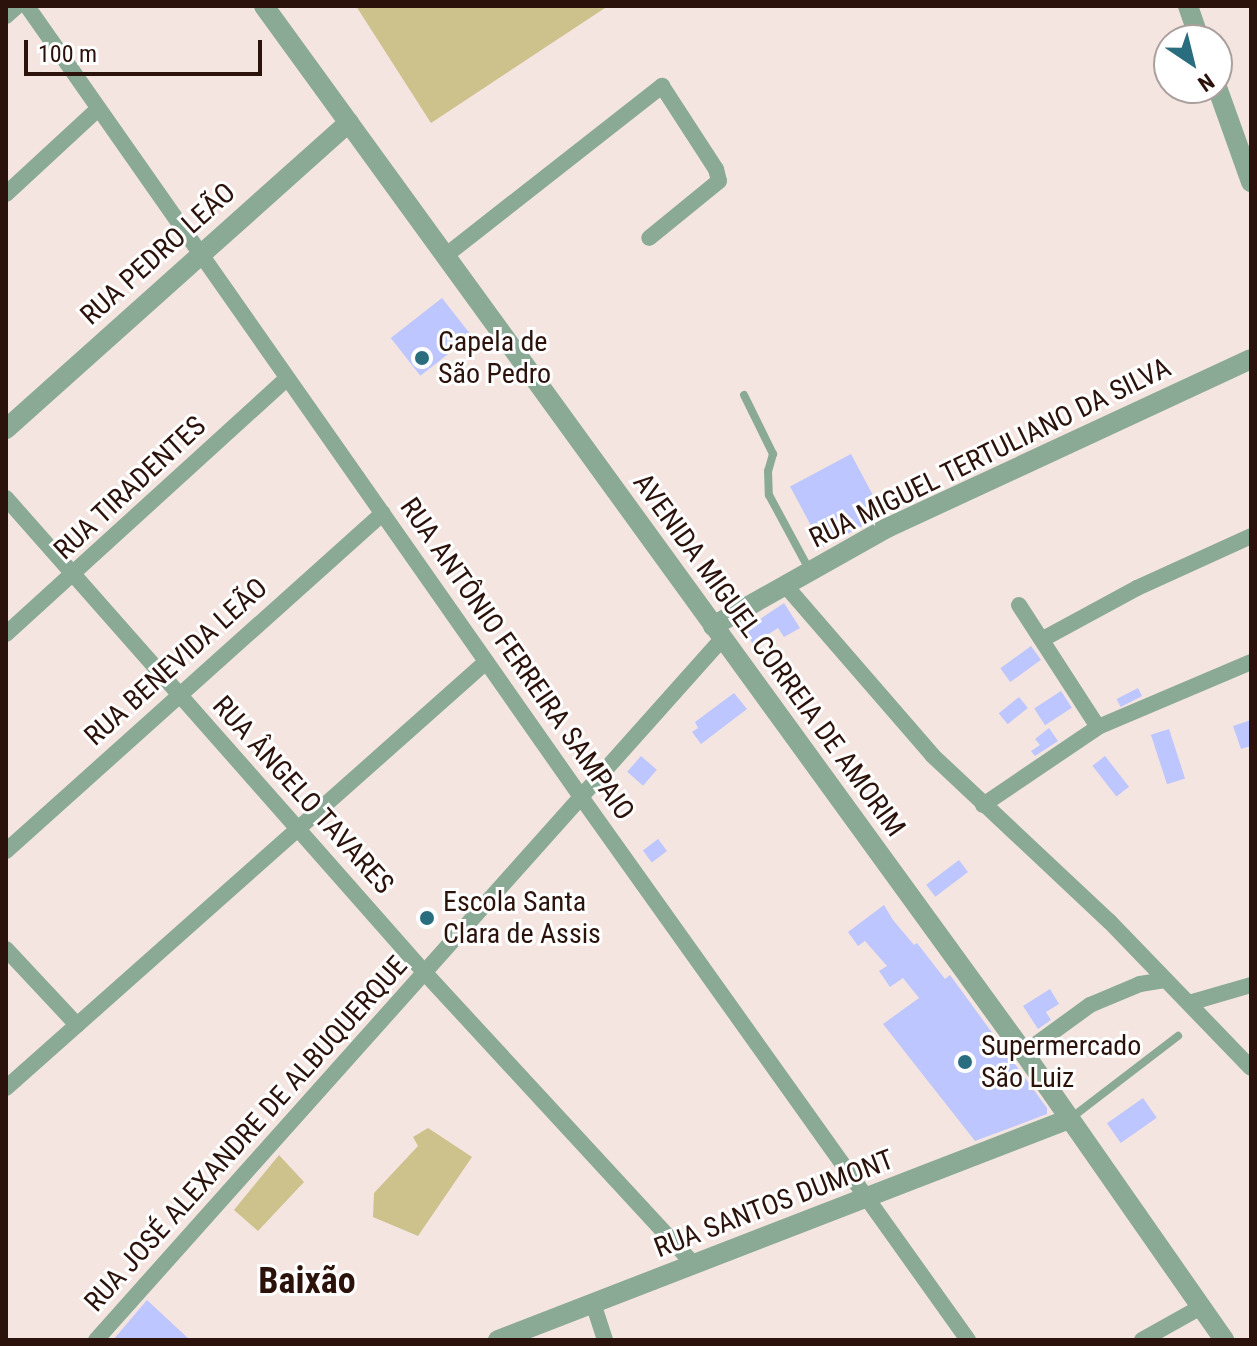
<!DOCTYPE html>
<html>
<head>
<meta charset="utf-8">
<style>
	body { margin:0 }
	#map { position:relative; width:1257px; height:1346px; overflow:hidden; background:#f4e5e1; font-family:"Roboto Condensed",sans-serif }
	div>[style] { position:absolute }
	[style*='--x'] { left:calc(var(--x)*1px); top:calc(var(--y)*1px); width:calc(var(--w)*1px); rotate:calc(var(--a)*1deg) }
	.green>* { inset:0; background:#cdc18c }
	.building>* { inset:0; background:#bdc6fe; transform-origin:0 0 }
	.service>* { height:8px; margin:-4px; padding:0 4px; transform-origin:4px; border-radius:4px; background:#8baa96 }
	.minor>* { height:16px; margin:-8px; padding:0 8px; transform-origin:8px; border-radius:8px; background:#8baa96 }
	.tertiary>* { height:20px; margin:-10px; padding:0 10px; transform-origin:10px; border-radius:10px; background:#8baa96 }
	.dots>* { width:22px; height:22px; translate:-50% -50%; box-sizing:border-box; border:4px solid #fff; border-radius:50% }
	span { translate:-50% -50%; white-space:nowrap; text-align:center; line-height:1.15; -webkit-text-stroke:6px #fff; paint-order:stroke }
	.street-label { font-size:28px; color:#2b120b }
	.poi-label { font-size:28px; color:#2b120b }
	.left { translate:0 -50%; text-align:left }
	.district-label { font-size:36px; color:#2b120b; font-weight:700 }
	.frame { position:absolute; inset:0; border:8px solid #2b120b; pointer-events:none }
	.north { position:absolute; left:1153px; top:24px; width:80px; height:80px; box-sizing:border-box; background:#fff; border:2px solid #aaa09d; border-radius:50%; rotate:145deg; font-size:22px; font-weight:700; line-height:32px; text-align:center; color:#2b120b }
	.north::after { content:''; display:block; margin:auto; width:28px; height:36px; background:#296d7e; clip-path:polygon(50% 0,100% 100%,50% 72%,0 100%) }
	.scale { position:absolute; left:24px; top:40px; width:238px; height:36px; box-sizing:border-box; border:4px solid #2b120b; border-top:0; padding-left:10px; font-size:24px; line-height:28px; white-space:nowrap; color:#2b120b; -webkit-text-stroke:6px #fff; paint-order:stroke }
</style>
</head>
<body>
<div id="map">
	<div class="green">
		<div style="clip-path:polygon(356px 6px,608px 6px,431px 123px)"></div>
		<div style="clip-path:polygon(428px 1128px,472px 1157px,418px 1236px,373px 1217px,374px 1193px,418px 1146px,413px 1137px)"></div>
		<div style="clip-path:polygon(279px 1155px,304px 1182px,258px 1231px,234px 1210px)"></div>
	</div>
	<div class="building">
		<div style="left:442px;top:298px;width:48px;height:65px;rotate:52deg"></div>
		<div style="left:851px;top:454px;width:69px;height:69px;rotate:62deg"></div>
		<div style="clip-path:polygon(784px 603px,800px 628px,784px 637px,778px 628px,753px 644px,744px 630px)"></div>
		<div style="left:1031px;top:646px;width:17px;height:38px;rotate:54deg"></div>
		<div style="left:1138px;top:688px;width:9px;height:24px;rotate:63deg"></div>
		<div style="left:1061px;top:691px;width:20px;height:32px;rotate:57deg"></div>
		<div style="clip-path:polygon(734px 693px,747px 709px,701px 744px,692px 732px,698px 728px,695px 722px)"></div>
		<div style="left:1019px;top:697px;width:14px;height:26px;rotate:51deg"></div>
		<div style="clip-path:polygon(1251px 720px,1251px 746px,1241px 749px,1233px 726px)"></div>
		<div style="clip-path:polygon(1049px 728px,1058px 741px,1035px 756px,1031px 751px,1040px 745px,1035px 739px)"></div>
		<div style="left:1169px;top:729px;width:52px;height:19px;rotate:72deg"></div>
		<div style="left:641px;top:756px;width:21px;height:21px;rotate:41deg"></div>
		<div style="left:1105px;top:756px;width:39px;height:16px;rotate:52deg"></div>
		<div style="left:658px;top:839px;width:15px;height:19px;rotate:53deg"></div>
		<div style="left:959px;top:860px;width:15px;height:41px;rotate:53deg"></div>
		<div style="clip-path:polygon(884px 905px,893px 920px,914px 945px,917px 943px,945px 979px,950px 975px,1047px 1108px,1047px 1114px,975px 1141px,883px 1024px,919px 998px,903px 978px,890px 987px,879px 971px,887px 966px,865px 941px,858px 946px,848px 932px)"></div>
		<div style="clip-path:polygon(1050px 989px,1059px 1004px,1046px 1012px,1051px 1020px,1038px 1029px,1023px 1006px)"></div>
		<div style="left:1143px;top:1098px;width:24px;height:44px;rotate:55deg"></div>
		<div style="clip-path:polygon(147px 1300px,190px 1340px,113px 1340px)"></div>
	</div>
	<div class="service">
		<div style="--x:744;--y:395;--w:66;--a:63.8"></div>
		<div style="--x:773;--y:454;--w:18;--a:106"></div>
		<div style="--x:768;--y:471;--w:24;--a:88"></div>
		<div style="--x:769;--y:495;--w:86;--a:61.7"></div>
		<div style="--x:1071;--y:1118;--w:135;--a:-37.5"></div>
	</div>
	<div class="minor">
		<div style="--x:27;--y:6;--w:966;--a:54.99"></div>
		<div style="--x:581;--y:797;--w:667;--a:54.52"></div>
		<div style="--x:6;--y:16;--w:15;--a:-42"></div>
		<div style="--x:6;--y:194;--w:125;--a:-42.7"></div>
		<div style="--x:445;--y:256;--w:276;--a:-38.1"></div>
		<div style="--x:662;--y:86;--w:99;--a:57"></div>
		<div style="--x:716;--y:169;--w:12;--a:76"></div>
		<div style="--x:719;--y:181;--w:90;--a:140.8"></div>
		<div style="--x:6;--y:498;--w:633;--a:48.58"></div>
		<div style="--x:425;--y:973;--w:397;--a:47.3"></div>
		<div style="--x:785;--y:585;--w:225;--a:49.1"></div>
		<div style="--x:932;--y:755;--w:243;--a:43.2"></div>
		<div style="--x:1109;--y:921;--w:204;--a:46"></div>
		<div style="--x:1019;--y:605;--w:145;--a:57.1"></div>
		<div style="--x:6;--y:634;--w:380;--a:-42.3"></div>
		<div style="--x:1043;--y:639;--w:107;--a:-28.5"></div>
		<div style="--x:1137;--y:588;--w:125;--a:-24.5"></div>
		<div style="--x:983;--y:805;--w:139;--a:-34.1"></div>
		<div style="--x:1098;--y:727;--w:166;--a:-23"></div>
		<div style="--x:6;--y:851;--w:506;--a:-41.88"></div>
		<div style="--x:6;--y:949;--w:104;--a:46.9"></div>
		<div style="--x:1189;--y:1003;--w:65;--a:-16.2"></div>
		<div style="--x:1024;--y:1053;--w:82;--a:-36"></div>
		<div style="--x:1090;--y:1005;--w:54;--a:-22.8"></div>
		<div style="--x:1140;--y:984;--w:25;--a:-9"></div>
		<div style="--x:6;--y:1088;--w:642;--a:-41.59"></div>
		<div style="--x:593;--y:1303;--w:39;--a:72"></div>
		<div style="--x:96;--y:1340;--w:940;--a:-48.23"></div>
		<div style="--x:1142;--y:1340;--w:68;--a:-29.2"></div>
	</div>
	<div class="tertiary">
		<div style="--x:264;--y:6;--w:1294;--a:54.02"></div>
		<div style="--x:1024;--y:1053;--w:350;--a:55.1"></div>
		<div style="--x:1188;--y:6;--w:36;--a:71"></div>
		<div style="--x:1217;--y:87;--w:101;--a:70.3"></div>
		<div style="--x:6;--y:429;--w:460;--a:-41.8"></div>
		<div style="--x:713;--y:626;--w:200;--a:-29.4"></div>
		<div style="--x:887;--y:528;--w:401;--a:-24.9"></div>
		<div style="--x:498;--y:1340;--w:612;--a:-21.16"></div>
	</div>
	<div class="dots">
		<div style="left:422px;top:358px;background:#296d7e"></div>
		<div style="left:427px;top:918px;background:#296d7e"></div>
		<div style="left:965px;top:1062px;background:#296d7e"></div>
	</div>
	<div class="street-label">
		<span style="left:158px;top:254px;rotate:-42deg">RUA PEDRO LEÃO</span>
		<span style="left:990px;top:453px;rotate:-26deg">RUA MIGUEL TERTULIANO DA SILVA</span>
		<span style="left:130px;top:488px;rotate:-43deg">RUA TIRADENTES</span>
		<span style="left:769px;top:655px;rotate:54deg">AVENIDA MIGUEL CORREIA DE AMORIM</span>
		<span style="left:517px;top:659px;rotate:55deg">RUA ANTÔNIO FERREIRA SAMPAIO</span>
		<span style="left:176px;top:662px;rotate:-42deg">RUA BENEVIDA LEÃO</span>
		<span style="left:303px;top:795px;rotate:48deg">RUA ÂNGELO TAVARES</span>
		<span style="left:246px;top:1134px;rotate:-48deg">RUA JOSÉ ALEXANDRE DE ALBUQUERQUE</span>
		<span style="left:774px;top:1204px;rotate:-21deg">RUA SANTOS DUMONT</span>
	</div>
	<div class="poi-label">
		<span class="left" style="left:438px;top:358px">Capela de<br>São Pedro</span>
		<span class="left" style="left:443px;top:918px">Escola Santa<br>Clara de Assis</span>
		<span class="left" style="left:981px;top:1062px">Supermercado<br>São Luiz</span>
	</div>
	<div class="district-label">
		<span style="left:307px;top:1282px">Baixão</span>
	</div>
	<div class="frame"></div>
	<div class="north">N</div>
	<div class="scale">100 m</div>
</div>
</body>
</html>
